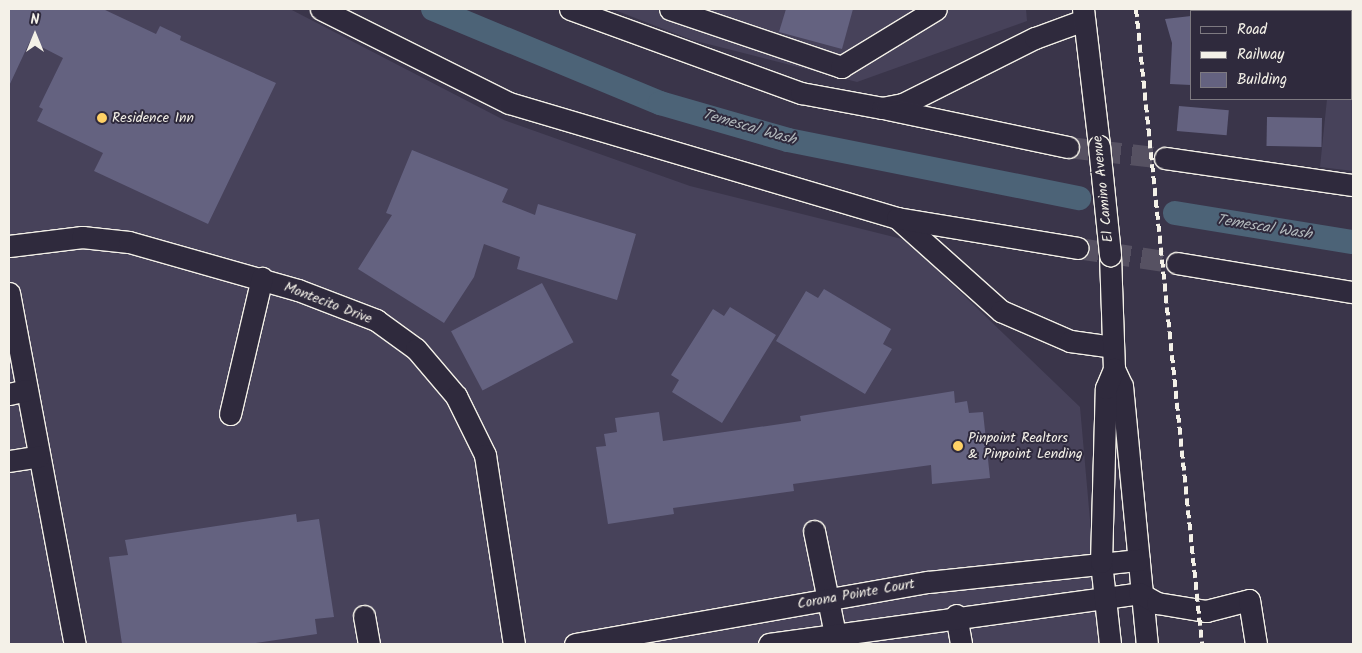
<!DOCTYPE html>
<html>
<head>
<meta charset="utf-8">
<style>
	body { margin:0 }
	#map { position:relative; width:1362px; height:653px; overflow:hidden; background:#3a354a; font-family:Kalam,sans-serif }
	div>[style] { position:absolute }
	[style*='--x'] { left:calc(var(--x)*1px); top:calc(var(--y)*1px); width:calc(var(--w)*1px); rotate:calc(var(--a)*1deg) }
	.built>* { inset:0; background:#47425a }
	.canal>* { height:24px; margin:-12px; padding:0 12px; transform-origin:12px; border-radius:12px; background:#4c6377 }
	.building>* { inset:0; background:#646280; transform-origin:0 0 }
	.minor-tunnel>* { height:21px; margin-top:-10.5px; transform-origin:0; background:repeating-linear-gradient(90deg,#565162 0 21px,transparent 0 32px) }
	.roads { filter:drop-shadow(1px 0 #f4f1e8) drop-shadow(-1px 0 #f4f1e8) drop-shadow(0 1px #f4f1e8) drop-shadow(0 -1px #f4f1e8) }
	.minor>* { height:21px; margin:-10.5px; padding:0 10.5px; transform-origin:10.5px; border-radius:10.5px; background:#2f2a3d }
	.rail>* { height:4px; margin-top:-2px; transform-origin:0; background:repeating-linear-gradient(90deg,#f4f1e8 0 8px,transparent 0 12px) }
	.bridges { filter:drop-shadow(1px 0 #f4f1e8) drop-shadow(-1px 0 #f4f1e8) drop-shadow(0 1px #f4f1e8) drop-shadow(0 -1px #f4f1e8) }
	.minor-bridge>* { height:21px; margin:-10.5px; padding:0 10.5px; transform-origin:10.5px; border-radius:10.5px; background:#2f2a3d }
	.dots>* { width:14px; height:14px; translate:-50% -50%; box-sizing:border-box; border:2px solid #2f2a3d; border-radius:50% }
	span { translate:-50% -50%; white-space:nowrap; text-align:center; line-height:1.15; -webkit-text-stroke:4px #2f2a3d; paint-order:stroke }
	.poi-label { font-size:14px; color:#f4f1e8 }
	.left { translate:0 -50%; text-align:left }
	.street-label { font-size:14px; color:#f4f1e8 }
	.water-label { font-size:15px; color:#b1b8bb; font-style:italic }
	.frame { position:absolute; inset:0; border:10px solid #f4f1e8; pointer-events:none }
	.legend { position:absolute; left:1190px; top:10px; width:162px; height:90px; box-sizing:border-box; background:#2f2a3d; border:1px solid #7e7a81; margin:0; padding:6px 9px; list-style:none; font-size:15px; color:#f4f1e8 }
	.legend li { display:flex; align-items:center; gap:10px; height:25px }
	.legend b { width:25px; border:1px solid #7e7a81 }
	.north { position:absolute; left:10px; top:10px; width:50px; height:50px; -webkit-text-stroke:4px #2f2a3d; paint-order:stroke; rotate:0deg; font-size:14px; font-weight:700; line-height:20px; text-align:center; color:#f4f1e8 }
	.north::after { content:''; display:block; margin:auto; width:18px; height:22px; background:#f4f1e8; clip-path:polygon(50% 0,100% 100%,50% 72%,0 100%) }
</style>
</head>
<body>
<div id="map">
	<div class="built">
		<div style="clip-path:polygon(9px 9px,290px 9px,504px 120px,690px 186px,906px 240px,1080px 407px,1101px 644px,9px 644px)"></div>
		<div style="clip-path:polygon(612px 9px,1026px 9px,1027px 21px,857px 82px,692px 40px)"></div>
		<div style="clip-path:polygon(1335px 9px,1353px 9px,1353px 171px,1320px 167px,1327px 99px,1351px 99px,1351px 11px)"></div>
	</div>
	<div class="canal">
		<div style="--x:433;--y:9;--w:246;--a:22.5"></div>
		<div style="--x:660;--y:103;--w:133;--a:16.1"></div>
		<div style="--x:788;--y:140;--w:297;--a:11.3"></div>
		<div style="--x:1175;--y:213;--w:180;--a:9.3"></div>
	</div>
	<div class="building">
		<div style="clip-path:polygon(9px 9px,103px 9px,156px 34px,160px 26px,181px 36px,180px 40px,276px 83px,208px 224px,94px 171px,103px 153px,37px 121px,43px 109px,39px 107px,63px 58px,30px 41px,9px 86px)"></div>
		<div style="clip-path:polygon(786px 9px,853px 9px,842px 49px,779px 32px)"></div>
		<div style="clip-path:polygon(1191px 16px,1191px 85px,1170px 84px,1172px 43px,1165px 19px)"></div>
		<div style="left:1179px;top:106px;width:50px;height:25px;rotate:5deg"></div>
		<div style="left:1267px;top:117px;width:55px;height:29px;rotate:1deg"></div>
		<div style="clip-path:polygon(412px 150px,508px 189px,502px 202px,535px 215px,538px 204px,636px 234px,617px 300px,517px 269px,520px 257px,484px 244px,474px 277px,444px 323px,358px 269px,392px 215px,386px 213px)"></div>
		<div style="left:542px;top:283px;width:67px;height:103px;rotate:62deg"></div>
		<div style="clip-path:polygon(824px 289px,891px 329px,883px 344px,892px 349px,865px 394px,776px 341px,806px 291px,818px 298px)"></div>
		<div style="clip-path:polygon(730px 307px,776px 335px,722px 423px,672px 392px,679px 380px,671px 375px,713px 309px,724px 316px)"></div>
		<div style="clip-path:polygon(954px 391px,955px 403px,967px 401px,969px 413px,983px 412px,990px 478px,932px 484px,931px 465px,793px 484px,794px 491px,673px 508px,674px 514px,608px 524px,596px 447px,606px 446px,604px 434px,617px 432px,615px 418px,659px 412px,663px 441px,801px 421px,800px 416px)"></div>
		<div style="clip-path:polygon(296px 514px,297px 522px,319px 519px,334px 617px,315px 619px,317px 634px,248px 644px,122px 644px,109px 557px,128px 555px,125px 540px)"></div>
	</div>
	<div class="minor-tunnel">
		<div style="--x:1068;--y:147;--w:98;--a:6.5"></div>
		<div style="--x:1078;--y:248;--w:100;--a:8.6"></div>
	</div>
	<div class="roads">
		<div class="minor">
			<div style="--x:321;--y:9;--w:210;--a:26.6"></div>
			<div style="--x:509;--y:103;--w:405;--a:16.5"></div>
			<div style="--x:897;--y:218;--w:140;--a:41.8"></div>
			<div style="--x:1001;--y:311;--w:75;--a:23.5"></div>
			<div style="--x:1070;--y:341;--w:43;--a:7.9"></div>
			<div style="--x:570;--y:9;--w:246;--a:20"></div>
			<div style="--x:801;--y:93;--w:82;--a:10.5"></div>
			<div style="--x:882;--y:108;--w:21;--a:-11"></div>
			<div style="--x:903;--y:104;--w:148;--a:-26.6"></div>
			<div style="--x:1035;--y:38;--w:52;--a:-20.2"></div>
			<div style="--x:670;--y:9;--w:181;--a:18.7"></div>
			<div style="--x:841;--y:67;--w:111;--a:-31.4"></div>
			<div style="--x:1083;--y:9;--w:138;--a:83.3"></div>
			<div style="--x:887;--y:109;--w:185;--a:11.9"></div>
			<div style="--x:1165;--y:158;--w:190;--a:8.2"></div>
			<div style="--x:897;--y:218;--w:183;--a:9.4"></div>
			<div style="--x:9;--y:246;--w:74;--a:-7"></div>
			<div style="--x:82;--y:237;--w:47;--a:6.1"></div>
			<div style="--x:129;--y:242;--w:176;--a:15.9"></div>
			<div style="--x:298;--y:290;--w:84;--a:21"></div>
			<div style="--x:376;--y:320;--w:49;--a:35.9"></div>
			<div style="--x:416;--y:349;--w:62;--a:49.6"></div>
			<div style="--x:456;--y:396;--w:66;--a:63.8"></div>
			<div style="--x:485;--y:455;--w:191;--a:81.3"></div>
			<div style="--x:1110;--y:255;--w:114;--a:88"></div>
			<div style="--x:1114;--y:369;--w:19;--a:65"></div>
			<div style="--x:1122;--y:386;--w:259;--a:84.5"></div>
			<div style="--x:1177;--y:263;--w:178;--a:9.4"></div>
			<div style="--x:9;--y:293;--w:357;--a:79.4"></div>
			<div style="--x:9;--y:394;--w:18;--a:-13"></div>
			<div style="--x:230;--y:414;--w:140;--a:-76.8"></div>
			<div style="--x:9;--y:461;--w:30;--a:-9"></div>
			<div style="--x:814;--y:531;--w:115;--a:78.5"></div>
			<div style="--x:956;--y:615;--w:29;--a:80"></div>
			<div style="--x:364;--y:616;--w:28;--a:80"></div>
			<div style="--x:575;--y:644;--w:358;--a:-10"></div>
			<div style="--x:928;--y:582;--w:212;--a:-6"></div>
			<div style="--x:769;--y:644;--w:373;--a:-7.8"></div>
			<div style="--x:1139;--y:593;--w:21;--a:29"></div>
			<div style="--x:1157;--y:603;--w:50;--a:9.3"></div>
			<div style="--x:1206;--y:611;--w:44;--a:-14.3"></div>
			<div style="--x:1249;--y:600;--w:45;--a:81"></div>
			<div style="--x:1110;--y:644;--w:82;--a:-96.3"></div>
			<div style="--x:1101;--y:562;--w:174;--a:-88.4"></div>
			<div style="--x:1106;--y:388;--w:21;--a:-67"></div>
		</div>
	</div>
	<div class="rail">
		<div style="--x:1136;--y:9;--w:638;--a:84.07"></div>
	</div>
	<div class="bridges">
		<div class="minor-bridge">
			<div style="--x:1099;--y:146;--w:110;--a:84.2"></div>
		</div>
	</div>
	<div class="dots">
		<div style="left:102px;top:118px;background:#ffd166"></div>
		<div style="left:958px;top:446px;background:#ffd166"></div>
	</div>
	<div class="poi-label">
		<span class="left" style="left:112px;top:118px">Residence Inn</span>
		<span class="left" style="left:968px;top:446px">Pinpoint Realtors<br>&amp; Pinpoint Lending</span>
	</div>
	<div class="street-label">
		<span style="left:1103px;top:189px;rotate:-96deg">El Camino Avenue</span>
		<span style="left:328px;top:303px;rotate:21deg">Montecito Drive</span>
		<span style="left:856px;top:594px;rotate:-10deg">Corona Pointe Court</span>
	</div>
	<div class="water-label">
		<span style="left:749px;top:128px;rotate:16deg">Temescal Wash</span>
		<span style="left:1264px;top:228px;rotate:9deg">Temescal Wash</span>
	</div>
	<div class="frame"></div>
	<ul class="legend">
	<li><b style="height:6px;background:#2f2a3d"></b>Road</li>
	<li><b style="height:6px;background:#f4f1e8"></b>Railway</li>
	<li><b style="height:14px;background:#646280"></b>Building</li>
	</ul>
	<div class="north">N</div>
</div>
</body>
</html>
